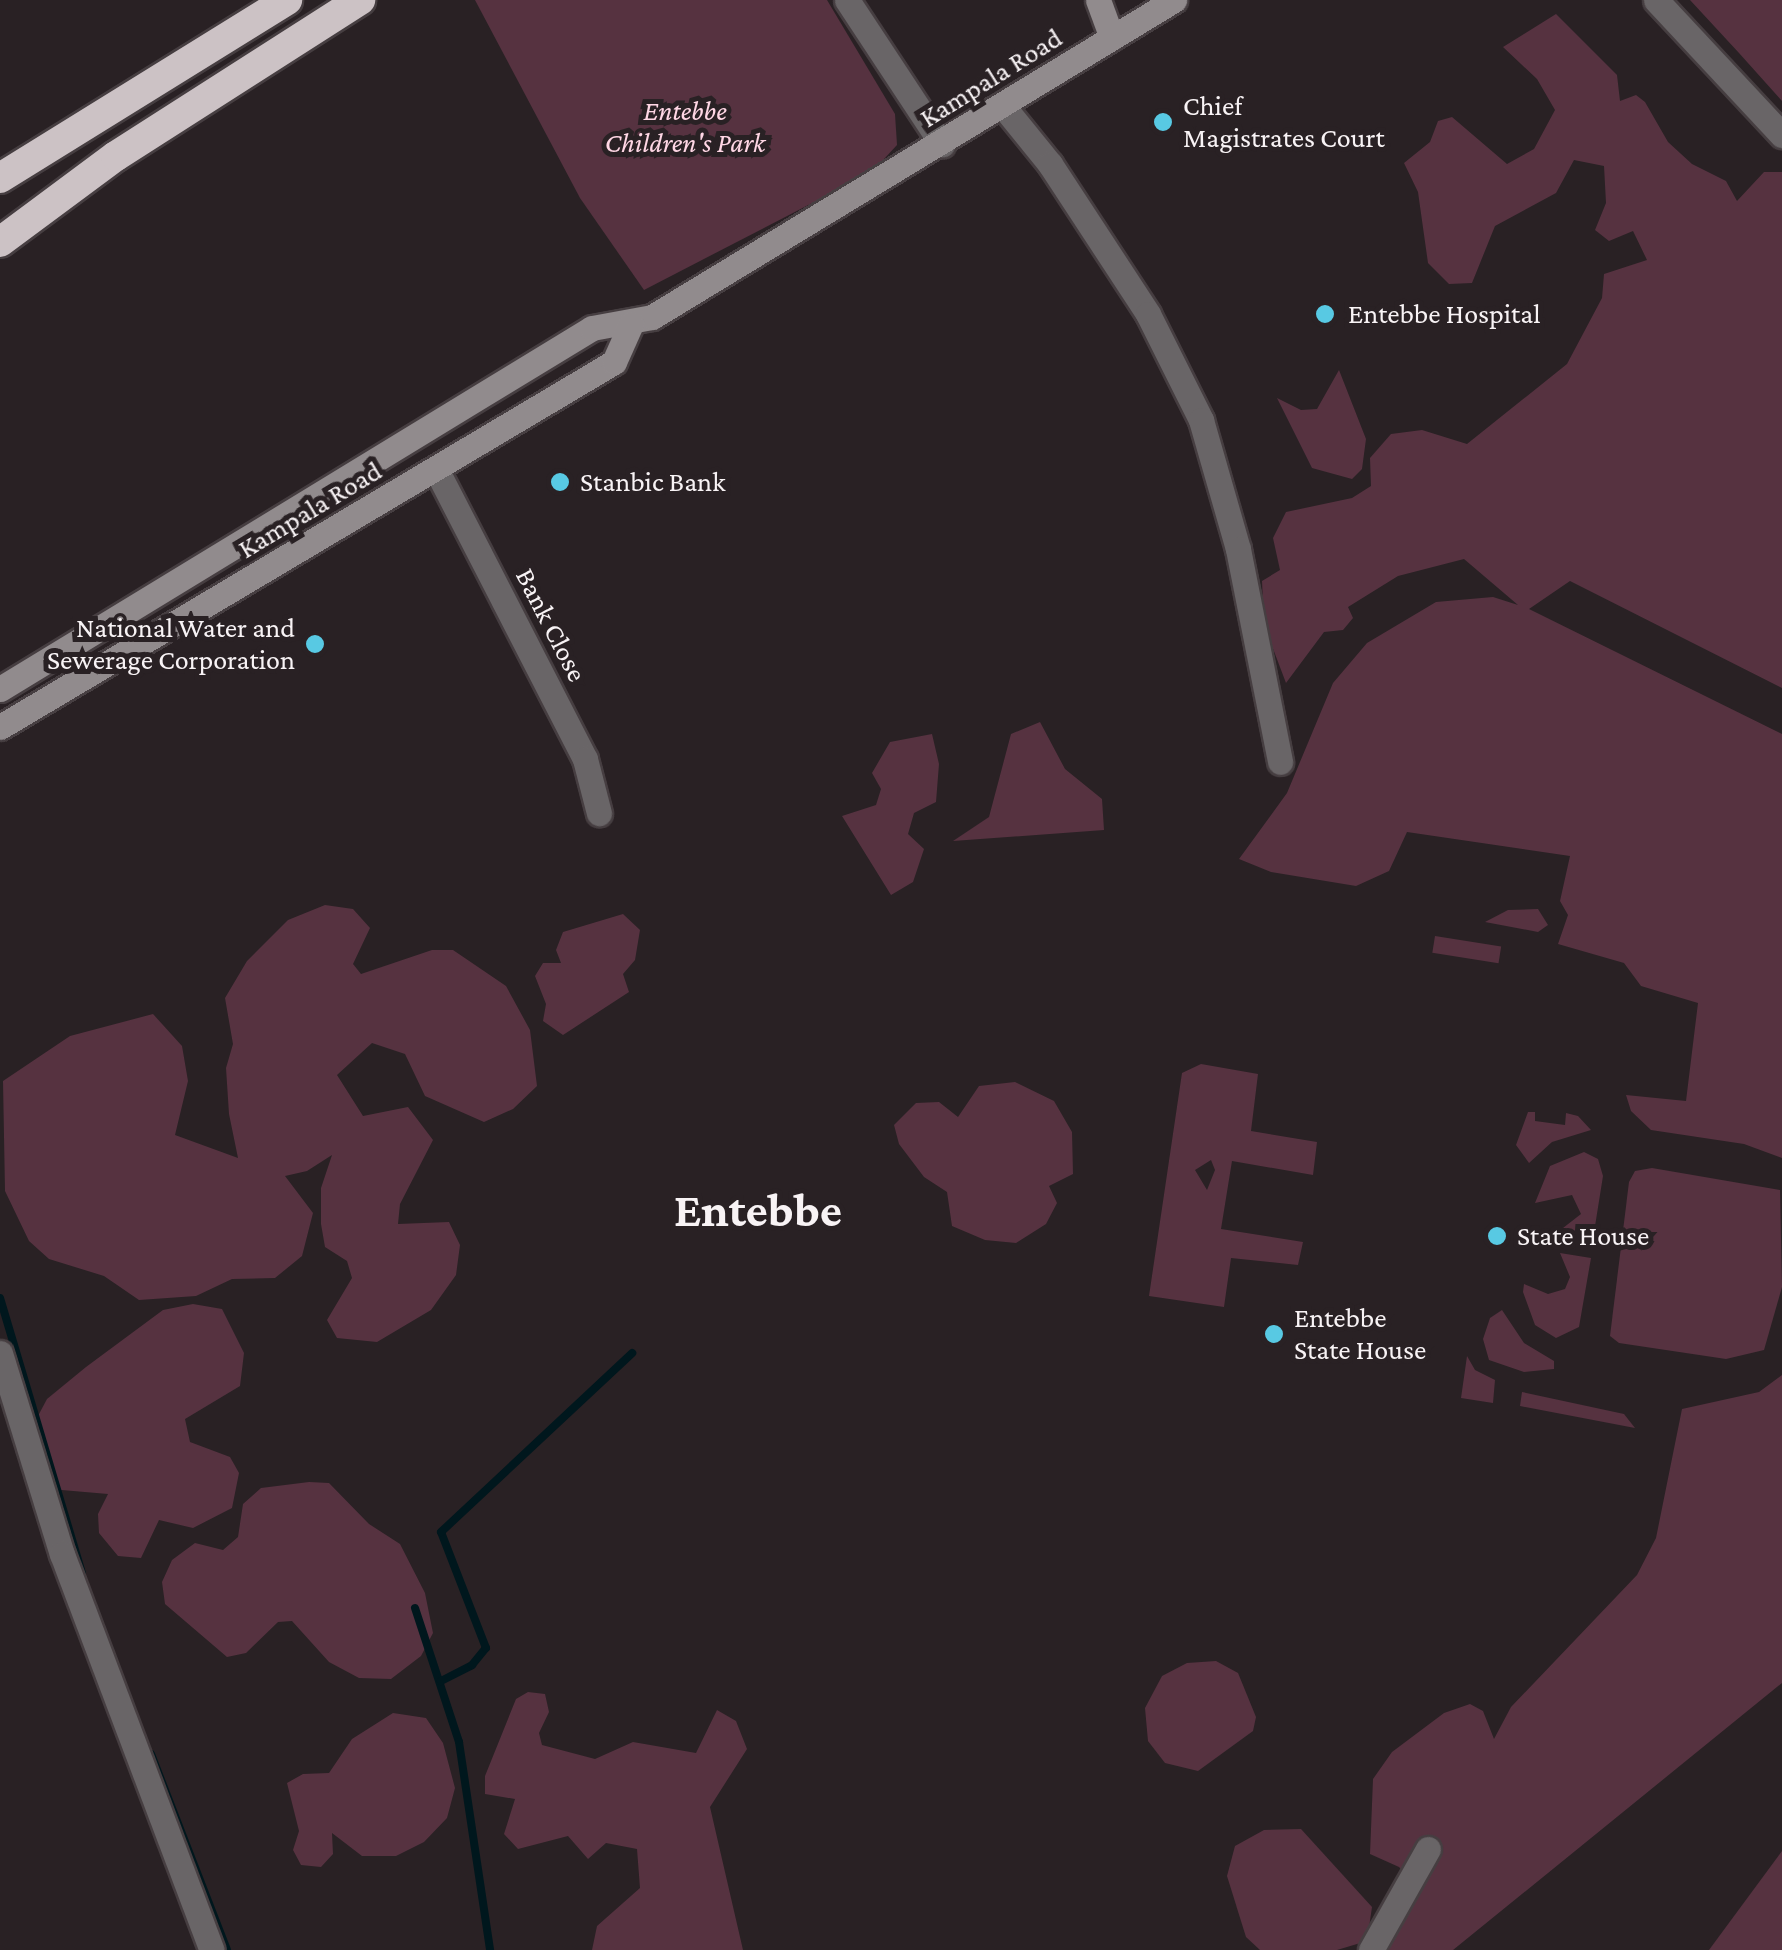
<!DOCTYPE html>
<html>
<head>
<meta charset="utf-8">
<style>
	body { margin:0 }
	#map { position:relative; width:1782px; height:1950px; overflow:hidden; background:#292124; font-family:"Crimson Pro",serif }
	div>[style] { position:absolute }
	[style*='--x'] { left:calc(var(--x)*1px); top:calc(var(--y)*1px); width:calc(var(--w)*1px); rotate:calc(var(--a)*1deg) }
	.green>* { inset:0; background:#563240; transform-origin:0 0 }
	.stream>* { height:8px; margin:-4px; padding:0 4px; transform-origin:4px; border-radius:4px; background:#00171d }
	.roads { filter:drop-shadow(2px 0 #463e41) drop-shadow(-2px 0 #463e41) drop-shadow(0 2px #463e41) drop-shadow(0 -2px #463e41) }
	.street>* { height:25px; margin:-12.5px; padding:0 12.5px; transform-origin:12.5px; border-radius:12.5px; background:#696567 }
	.secondary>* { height:25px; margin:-12.5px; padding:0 12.5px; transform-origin:12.5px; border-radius:12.5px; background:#918b8d }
	.highway>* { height:30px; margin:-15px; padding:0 15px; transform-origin:15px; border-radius:15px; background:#ccc2c5 }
	.dots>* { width:28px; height:28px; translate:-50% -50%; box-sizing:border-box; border:5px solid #292124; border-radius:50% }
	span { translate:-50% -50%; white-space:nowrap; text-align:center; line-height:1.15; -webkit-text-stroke:10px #292124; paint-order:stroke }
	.street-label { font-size:28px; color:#f8f3f5 }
	.poi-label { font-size:28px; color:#f8f3f5 }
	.left { translate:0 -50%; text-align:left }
	.right { translate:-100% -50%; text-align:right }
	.park-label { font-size:28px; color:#ffd7e5; font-style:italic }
	.town-label { font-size:48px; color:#f8f3f5; font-weight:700 }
</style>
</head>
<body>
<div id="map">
	<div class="green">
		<div style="clip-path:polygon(475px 0,827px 0,895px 114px,897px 145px,872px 172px,644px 290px,580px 198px)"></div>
		<div style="clip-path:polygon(1690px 0,1782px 0,1782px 101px,1739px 53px)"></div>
		<div style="clip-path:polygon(1556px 14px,1617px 75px,1620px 101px,1636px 95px,1645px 102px,1668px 142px,1692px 164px,1726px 181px,1737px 201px,1764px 172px,1782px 172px,1782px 688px,1570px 581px,1529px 609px,1782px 734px,1782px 1158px,1744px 1144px,1651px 1130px,1631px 1111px,1626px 1095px,1686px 1101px,1698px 1003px,1641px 986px,1624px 963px,1558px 944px,1568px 915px,1560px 901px,1570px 856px,1407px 832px,1389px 871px,1356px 886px,1271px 872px,1239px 859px,1287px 793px,1333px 683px,1367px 643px,1436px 602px,1493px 597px,1518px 605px,1464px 559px,1398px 576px,1348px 607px,1353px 618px,1343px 630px,1324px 632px,1286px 683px,1264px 625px,1262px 581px,1280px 570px,1273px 538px,1286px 512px,1352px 498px,1371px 486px,1370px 458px,1391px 434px,1422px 430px,1467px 444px,1567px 364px,1602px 298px,1604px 274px,1647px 260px,1633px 231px,1609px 241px,1595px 230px,1606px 203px,1604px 166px,1574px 160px,1556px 193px,1495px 226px,1472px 283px,1449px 284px,1428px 263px,1418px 192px,1404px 163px,1430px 142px,1438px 121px,1452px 117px,1507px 164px,1534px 149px,1555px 110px,1537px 79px,1503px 47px)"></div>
		<div style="clip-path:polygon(1339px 370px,1366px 439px,1362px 469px,1352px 479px,1312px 468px,1277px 398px,1301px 410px,1317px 409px)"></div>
		<div style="clip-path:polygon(1040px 722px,1065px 769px,1102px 799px,1104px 830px,953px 841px,989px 817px,1011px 734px)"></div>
		<div style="clip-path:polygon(932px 734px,939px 764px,936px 802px,914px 813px,908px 834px,924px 849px,913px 882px,891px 895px,842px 816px,876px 805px,881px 789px,872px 773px,890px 742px)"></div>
		<div style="clip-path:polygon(325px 905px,353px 909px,370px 928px,353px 964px,361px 974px,432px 950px,453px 950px,506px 986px,530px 1030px,537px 1086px,513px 1109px,484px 1122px,425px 1096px,405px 1054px,372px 1043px,337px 1075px,363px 1116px,408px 1107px,433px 1140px,400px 1204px,398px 1224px,449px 1222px,460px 1245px,456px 1275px,431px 1310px,377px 1342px,337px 1338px,327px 1320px,352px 1278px,347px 1261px,325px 1247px,321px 1224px,321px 1188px,332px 1155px,307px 1171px,285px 1176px,313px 1213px,302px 1256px,275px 1278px,232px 1279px,196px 1296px,139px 1300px,104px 1276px,49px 1259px,29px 1241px,5px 1191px,3px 1081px,70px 1036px,153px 1014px,182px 1046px,188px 1081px,175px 1135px,238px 1158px,229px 1114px,226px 1068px,233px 1044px,225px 998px,247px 961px,288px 920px)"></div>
		<div style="clip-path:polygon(1538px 909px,1548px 925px,1538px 932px,1485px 922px,1508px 910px)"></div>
		<div style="clip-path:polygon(623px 914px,640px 930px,635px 960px,623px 974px,629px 992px,563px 1035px,543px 1021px,546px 1004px,535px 976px,543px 963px,561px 963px,556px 950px,563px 932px)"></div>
		<div style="left:1435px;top:936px;width:67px;height:17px;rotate:9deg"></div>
		<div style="clip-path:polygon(evenodd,1201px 1064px,1258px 1074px,1251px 1131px,1317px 1142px,1313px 1175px,1232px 1161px,1221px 1229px,1303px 1242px,1298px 1265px,1231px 1258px,1224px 1307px,1149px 1296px,1182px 1073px,1201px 1064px,1211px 1160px,1215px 1170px,1207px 1190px,1195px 1170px,1211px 1160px)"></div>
		<div style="clip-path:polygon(1015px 1082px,1054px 1101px,1072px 1132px,1073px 1174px,1049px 1186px,1057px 1203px,1046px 1224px,1016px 1243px,985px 1240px,952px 1226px,947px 1192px,924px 1177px,899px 1144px,894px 1125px,916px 1103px,939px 1102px,958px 1117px,979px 1086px)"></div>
		<div style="clip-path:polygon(1528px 1112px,1535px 1112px,1535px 1121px,1565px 1125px,1566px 1113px,1578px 1116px,1591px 1130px,1552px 1142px,1529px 1163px,1516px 1145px)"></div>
		<div style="clip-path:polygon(1584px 1152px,1598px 1159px,1603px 1176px,1592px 1245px,1562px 1240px,1563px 1228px,1581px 1214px,1572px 1195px,1535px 1203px,1550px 1166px)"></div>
		<div style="clip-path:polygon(1652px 1168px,1780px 1190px,1782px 1287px,1764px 1350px,1726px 1359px,1619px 1343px,1610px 1336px,1629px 1182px,1635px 1171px)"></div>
		<div style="clip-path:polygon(1560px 1253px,1591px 1258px,1579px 1327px,1556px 1338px,1535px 1325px,1523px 1292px,1524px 1284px,1548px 1294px,1565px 1289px,1570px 1277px)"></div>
		<div style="clip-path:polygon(193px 1304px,222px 1309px,244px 1353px,240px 1386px,185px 1419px,190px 1442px,230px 1457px,239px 1473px,232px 1508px,193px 1528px,159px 1520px,141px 1558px,118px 1556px,99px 1533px,98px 1514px,108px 1494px,50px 1489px,30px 1431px,47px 1399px,86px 1367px,163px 1310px)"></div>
		<div style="clip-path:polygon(1502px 1310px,1524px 1343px,1554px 1361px,1554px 1369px,1524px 1372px,1489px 1360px,1483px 1339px,1490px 1318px)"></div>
		<div style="clip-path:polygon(1467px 1356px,1475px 1370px,1495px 1380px,1493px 1403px,1461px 1398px)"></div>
		<div style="clip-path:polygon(1782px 1375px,1782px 1683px,1453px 1950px,1382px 1950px,1416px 1885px,1399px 1867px,1370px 1854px,1373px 1779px,1392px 1752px,1444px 1713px,1470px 1704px,1483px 1711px,1494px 1739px,1511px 1707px,1637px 1575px,1656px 1538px,1682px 1409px,1759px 1392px)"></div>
		<div style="clip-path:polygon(1522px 1392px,1624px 1414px,1635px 1428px,1520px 1406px)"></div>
		<div style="clip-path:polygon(309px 1482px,329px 1483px,369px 1524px,400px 1544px,425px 1593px,433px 1633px,421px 1656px,391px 1679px,359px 1678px,329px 1662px,292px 1621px,278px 1622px,246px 1653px,227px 1657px,165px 1604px,162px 1582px,172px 1560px,195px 1543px,223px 1550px,238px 1537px,243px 1504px,261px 1488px)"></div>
		<div style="clip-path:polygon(1216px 1661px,1238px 1673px,1256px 1717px,1253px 1731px,1198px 1771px,1165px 1763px,1148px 1741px,1145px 1708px,1162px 1676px,1187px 1663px)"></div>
		<div style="clip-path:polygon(528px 1692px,545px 1694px,549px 1712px,539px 1733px,542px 1745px,595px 1759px,633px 1742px,696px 1753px,717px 1710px,736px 1721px,747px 1749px,710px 1807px,743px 1950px,592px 1950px,597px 1926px,640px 1888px,637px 1849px,606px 1843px,588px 1859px,568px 1836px,518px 1849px,504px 1834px,515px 1799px,485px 1794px,485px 1776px,516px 1699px)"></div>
		<div style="clip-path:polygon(393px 1713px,426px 1718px,443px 1743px,455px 1788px,447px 1818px,424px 1842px,396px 1856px,362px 1856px,332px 1833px,333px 1854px,321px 1867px,301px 1865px,293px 1850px,299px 1831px,287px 1783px,303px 1774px,329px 1773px,352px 1739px)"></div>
		<div style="clip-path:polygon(1301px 1829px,1372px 1907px,1367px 1941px,1337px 1950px,1260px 1950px,1246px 1937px,1227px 1876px,1235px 1846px,1264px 1830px)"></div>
		<div style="clip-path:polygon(1782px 1851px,1782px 1950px,1709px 1950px)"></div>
	</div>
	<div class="stream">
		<div style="--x:0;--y:1298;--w:287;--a:73.4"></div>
		<div style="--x:415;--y:1608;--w:141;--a:71.8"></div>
		<div style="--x:459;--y:1742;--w:210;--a:81.5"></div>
		<div style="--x:441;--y:1681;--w:35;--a:-27"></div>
		<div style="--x:472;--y:1665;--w:22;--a:-51"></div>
		<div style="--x:486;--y:1648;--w:124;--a:-111.2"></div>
		<div style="--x:441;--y:1532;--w:262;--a:-43.1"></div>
		<div style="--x:151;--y:1754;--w:210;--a:68.8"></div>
	</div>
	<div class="roads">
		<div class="street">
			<div style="--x:847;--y:0;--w:173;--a:56.6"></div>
			<div style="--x:1656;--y:0;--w:185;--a:47"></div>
			<div style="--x:1003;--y:106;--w:75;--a:51"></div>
			<div style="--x:1050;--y:164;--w:179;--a:56.8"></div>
			<div style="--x:1148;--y:314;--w:119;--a:63.4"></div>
			<div style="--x:1201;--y:420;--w:134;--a:74"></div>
			<div style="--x:1238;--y:549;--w:217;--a:78.8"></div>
			<div style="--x:436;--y:469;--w:326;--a:62.8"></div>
			<div style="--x:585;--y:759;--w:56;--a:75.5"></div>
			<div style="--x:0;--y:1353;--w:210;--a:72.9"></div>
			<div style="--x:62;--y:1554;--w:423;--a:69.3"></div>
			<div style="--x:1371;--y:1950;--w:116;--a:-60.6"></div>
		</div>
		<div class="secondary">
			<div style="--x:1098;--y:0;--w:40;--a:69.8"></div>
			<div style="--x:0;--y:689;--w:693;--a:-31.37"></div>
			<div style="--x:592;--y:328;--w:61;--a:-10.4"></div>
			<div style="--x:652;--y:317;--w:611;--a:-31.27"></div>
			<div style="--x:0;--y:727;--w:714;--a:-30.73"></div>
			<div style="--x:614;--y:362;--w:42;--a:-65.9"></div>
		</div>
		<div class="highway">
			<div style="--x:0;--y:178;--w:338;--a:-31.8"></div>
			<div style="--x:0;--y:242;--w:144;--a:-36.6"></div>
			<div style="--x:116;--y:156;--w:290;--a:-32.6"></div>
		</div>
	</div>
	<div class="dots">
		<div style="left:1163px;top:122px;background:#58c9e3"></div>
		<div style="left:1325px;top:314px;background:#58c9e3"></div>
		<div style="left:560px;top:482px;background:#58c9e3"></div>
		<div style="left:315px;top:644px;background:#58c9e3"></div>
		<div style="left:1497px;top:1236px;background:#58c9e3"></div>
		<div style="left:1274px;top:1334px;background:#58c9e3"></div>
	</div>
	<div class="street-label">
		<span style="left:991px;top:78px;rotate:-32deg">Kampala Road</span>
		<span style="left:310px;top:510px;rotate:-31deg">Kampala Road</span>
		<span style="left:551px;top:625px;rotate:63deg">Bank Close</span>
	</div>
	<div class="poi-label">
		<span class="left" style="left:1183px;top:122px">Chief<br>Magistrates Court</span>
		<span class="left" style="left:1348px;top:314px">Entebbe Hospital</span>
		<span class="left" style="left:580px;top:482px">Stanbic Bank</span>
		<span class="right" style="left:295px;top:644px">National Water and<br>Sewerage Corporation</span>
		<span class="left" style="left:1517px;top:1236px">State House</span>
		<span class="left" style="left:1294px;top:1334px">Entebbe<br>State House</span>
	</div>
	<div class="park-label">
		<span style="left:685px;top:127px">Entebbe<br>Children's Park</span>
	</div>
	<div class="town-label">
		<span style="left:758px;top:1210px">Entebbe</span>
	</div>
</div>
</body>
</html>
